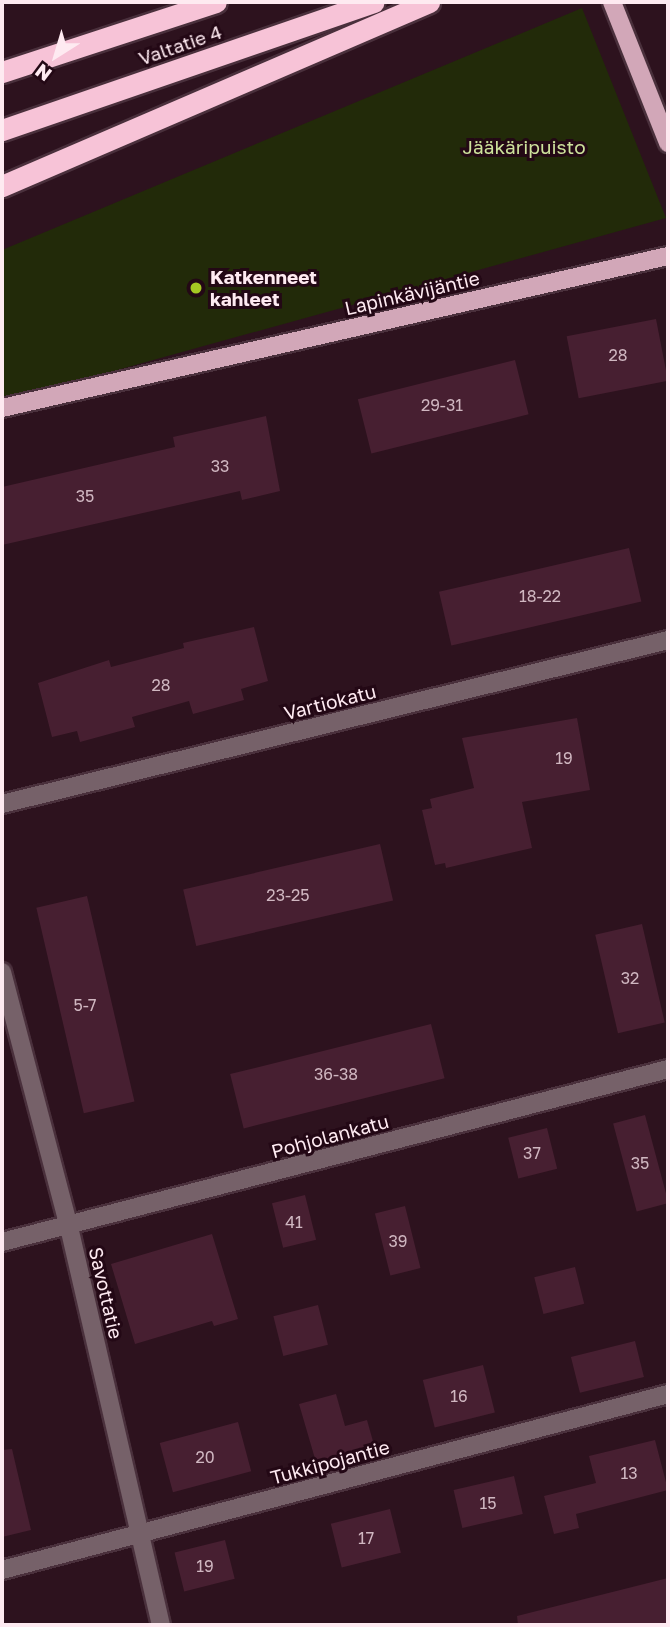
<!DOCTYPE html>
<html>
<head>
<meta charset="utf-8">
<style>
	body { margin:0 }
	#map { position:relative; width:670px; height:1627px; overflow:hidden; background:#2d121e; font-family:"Golos Text",sans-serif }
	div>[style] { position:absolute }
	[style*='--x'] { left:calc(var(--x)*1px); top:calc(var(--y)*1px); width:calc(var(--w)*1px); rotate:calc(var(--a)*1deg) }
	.green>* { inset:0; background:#222a09 }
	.building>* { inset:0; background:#471f31; transform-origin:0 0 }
	.roads { filter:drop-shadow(2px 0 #4a303c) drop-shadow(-2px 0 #4a303c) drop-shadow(0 2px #4a303c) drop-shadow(0 -2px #4a303c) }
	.minor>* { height:18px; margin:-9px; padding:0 9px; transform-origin:9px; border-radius:9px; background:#766169 }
	.major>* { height:18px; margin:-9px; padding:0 9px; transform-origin:9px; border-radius:9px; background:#d2a7b8 }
	.highway>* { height:21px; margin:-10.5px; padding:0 10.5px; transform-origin:10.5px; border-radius:10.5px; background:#f7c3d7 }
	.dots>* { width:19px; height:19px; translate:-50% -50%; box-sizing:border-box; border:4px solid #230815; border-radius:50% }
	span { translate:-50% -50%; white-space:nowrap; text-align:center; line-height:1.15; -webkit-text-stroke:6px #230815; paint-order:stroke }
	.number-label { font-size:16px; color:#d0b7c1 }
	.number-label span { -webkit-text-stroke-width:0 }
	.street-label { font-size:19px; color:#feeaf1 }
	.park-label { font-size:19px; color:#cee39c }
	.poi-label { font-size:19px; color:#feeaf1; font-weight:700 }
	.left { translate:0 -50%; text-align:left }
	.frame { position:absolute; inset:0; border:4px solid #feeaf1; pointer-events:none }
	.north { position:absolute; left:21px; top:21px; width:70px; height:70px; -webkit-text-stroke:5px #230815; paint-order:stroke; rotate:217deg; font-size:19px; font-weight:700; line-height:28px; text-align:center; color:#feeaf1 }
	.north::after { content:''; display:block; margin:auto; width:24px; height:32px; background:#feeaf1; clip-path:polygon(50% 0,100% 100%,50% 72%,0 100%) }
</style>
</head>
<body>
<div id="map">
	<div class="green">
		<div style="clip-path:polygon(582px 8px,666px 218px,2px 402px,2px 250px)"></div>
	</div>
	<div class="building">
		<div style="left:656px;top:319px;width:63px;height:91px;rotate:79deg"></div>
		<div style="left:515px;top:360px;width:56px;height:162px;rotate:76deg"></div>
		<div style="clip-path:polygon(266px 416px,280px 491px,242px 500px,240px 491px,2px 545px,2px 487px,175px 447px,173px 437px)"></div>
		<div style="left:629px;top:548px;width:55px;height:195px;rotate:77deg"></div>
		<div style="clip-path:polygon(254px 627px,268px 681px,241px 689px,244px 700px,193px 714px,189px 701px,132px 717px,135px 727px,80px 742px,77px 731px,52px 737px,38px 683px,109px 660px,111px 667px,184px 648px,183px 643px)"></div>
		<div style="clip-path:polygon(577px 718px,590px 790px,522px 802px,532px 848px,446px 868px,445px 863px,435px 865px,422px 810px,432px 808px,430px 799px,474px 788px,462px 738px)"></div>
		<div style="left:380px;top:844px;width:58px;height:202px;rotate:77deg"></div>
		<div style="left:87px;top:896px;width:211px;height:52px;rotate:77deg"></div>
		<div style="left:642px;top:924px;width:101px;height:48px;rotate:77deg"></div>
		<div style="left:431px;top:1024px;width:56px;height:207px;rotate:76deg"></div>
		<div style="left:645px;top:1115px;width:91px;height:33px;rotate:75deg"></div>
		<div style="left:547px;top:1128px;width:42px;height:40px;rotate:76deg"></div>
		<div style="left:305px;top:1195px;width:46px;height:34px;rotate:76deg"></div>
		<div style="left:405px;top:1206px;width:64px;height:31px;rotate:76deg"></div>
		<div style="clip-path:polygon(212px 1234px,238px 1319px,214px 1326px,212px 1321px,135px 1344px,111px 1264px)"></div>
		<div style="left:575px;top:1267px;width:38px;height:42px;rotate:76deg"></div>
		<div style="left:318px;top:1305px;width:41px;height:46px;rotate:76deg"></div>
		<div style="left:635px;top:1341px;width:37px;height:66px;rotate:76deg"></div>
		<div style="left:483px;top:1365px;width:49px;height:62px;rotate:76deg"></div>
		<div style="clip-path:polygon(336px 1394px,345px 1426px,367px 1420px,376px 1452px,318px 1469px,299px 1404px)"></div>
		<div style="left:238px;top:1422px;width:51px;height:81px;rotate:75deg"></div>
		<div style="clip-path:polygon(655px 1440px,668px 1490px,576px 1514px,579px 1528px,554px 1534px,544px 1496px,596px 1483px,589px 1456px)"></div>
		<div style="clip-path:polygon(12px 1449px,31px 1530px,2px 1537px,2px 1450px)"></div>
		<div style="left:514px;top:1476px;width:39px;height:62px;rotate:77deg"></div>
		<div style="left:390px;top:1509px;width:45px;height:61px;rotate:76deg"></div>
		<div style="left:225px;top:1540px;width:40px;height:52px;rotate:76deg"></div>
		<div style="clip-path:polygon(668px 1578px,668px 1625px,518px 1625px,517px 1616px)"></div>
	</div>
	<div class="roads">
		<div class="minor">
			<div style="--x:2;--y:804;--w:686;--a:-13.83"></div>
			<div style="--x:2;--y:972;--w:264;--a:75.3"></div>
			<div style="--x:69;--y:1227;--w:408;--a:77"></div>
			<div style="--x:2;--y:1242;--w:688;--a:-14.56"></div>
			<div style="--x:2;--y:1570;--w:689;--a:-14.8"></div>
		</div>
		<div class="major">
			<div style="--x:612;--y:2;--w:152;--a:68.3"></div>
			<div style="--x:2;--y:408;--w:683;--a:-12.86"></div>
		</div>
		<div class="highway">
			<div style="--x:2;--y:72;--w:225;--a:-18.1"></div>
			<div style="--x:2;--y:130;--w:393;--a:-19"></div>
			<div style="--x:2;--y:186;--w:465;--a:-23.3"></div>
		</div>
	</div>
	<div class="dots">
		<div style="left:196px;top:288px;background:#a5c823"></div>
	</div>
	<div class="number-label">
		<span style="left:618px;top:355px">28</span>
		<span style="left:442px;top:405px">29-31</span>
		<span style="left:220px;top:466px">33</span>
		<span style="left:85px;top:496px">35</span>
		<span style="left:540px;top:596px">18-22</span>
		<span style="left:161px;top:685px">28</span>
		<span style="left:564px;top:758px">19</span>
		<span style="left:288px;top:895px">23-25</span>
		<span style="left:630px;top:978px">32</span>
		<span style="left:85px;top:1005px">5-7</span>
		<span style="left:336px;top:1074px">36-38</span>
		<span style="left:532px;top:1153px">37</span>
		<span style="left:640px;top:1163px">35</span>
		<span style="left:294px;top:1222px">41</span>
		<span style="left:398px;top:1241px">39</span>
		<span style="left:459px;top:1396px">16</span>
		<span style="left:205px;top:1457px">20</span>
		<span style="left:629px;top:1473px">13</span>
		<span style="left:488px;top:1503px">15</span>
		<span style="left:366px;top:1538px">17</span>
		<span style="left:205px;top:1566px">19</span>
	</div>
	<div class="street-label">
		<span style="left:180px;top:45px;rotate:-19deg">Valtatie 4</span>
		<span style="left:412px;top:293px;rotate:-13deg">Lapinkävijäntie</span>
		<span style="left:330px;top:702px;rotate:-14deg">Vartiokatu</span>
		<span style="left:330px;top:1136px;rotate:-15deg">Pohjolankatu</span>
		<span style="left:106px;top:1293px;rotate:77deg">Savottatie</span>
		<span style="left:330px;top:1462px;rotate:-15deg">Tukkipojantie</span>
	</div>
	<div class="park-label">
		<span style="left:524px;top:147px">Jääkäripuisto</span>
	</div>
	<div class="poi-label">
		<span class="left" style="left:210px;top:288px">Katkenneet<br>kahleet</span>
	</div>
	<div class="frame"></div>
	<div class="north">N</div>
</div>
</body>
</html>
